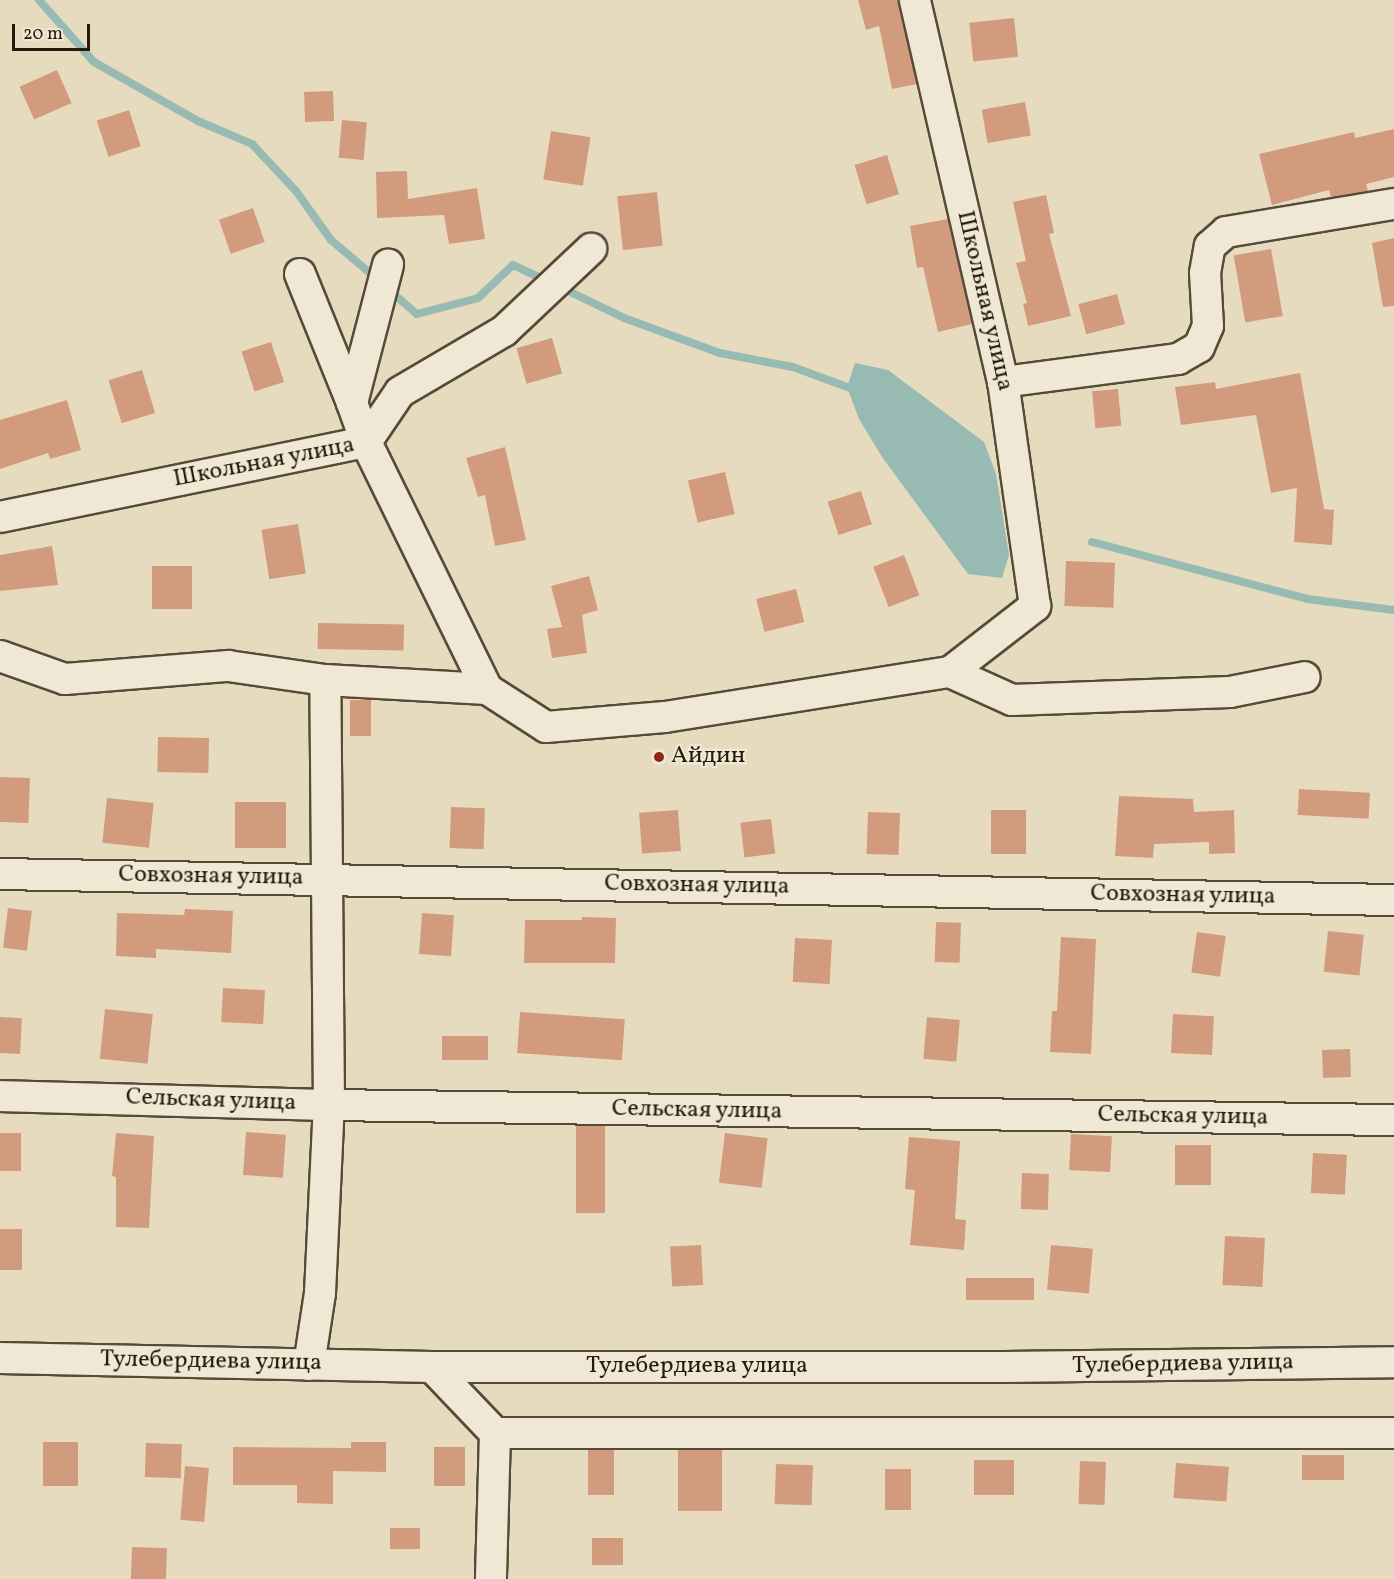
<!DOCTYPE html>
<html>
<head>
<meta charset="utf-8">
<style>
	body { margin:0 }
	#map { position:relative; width:1394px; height:1579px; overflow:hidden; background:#e7dbbf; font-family:Vollkorn,serif }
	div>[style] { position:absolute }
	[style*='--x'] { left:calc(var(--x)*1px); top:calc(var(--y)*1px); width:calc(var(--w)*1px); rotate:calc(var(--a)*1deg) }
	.water>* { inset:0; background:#97bbb3 }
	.stream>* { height:8px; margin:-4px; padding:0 4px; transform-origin:4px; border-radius:4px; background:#97bbb3 }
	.building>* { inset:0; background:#d29b7e; transform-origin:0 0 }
	.roads { filter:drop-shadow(2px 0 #574a37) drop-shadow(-2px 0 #574a37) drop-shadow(0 2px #574a37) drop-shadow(0 -2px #574a37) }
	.minor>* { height:30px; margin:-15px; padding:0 15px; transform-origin:15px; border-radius:15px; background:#efe8d5 }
	.dots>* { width:16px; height:16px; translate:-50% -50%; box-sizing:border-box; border:3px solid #efe8d5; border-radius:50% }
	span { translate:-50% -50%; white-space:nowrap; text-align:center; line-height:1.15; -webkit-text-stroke:4.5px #efe8d5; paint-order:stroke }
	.street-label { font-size:24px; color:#271a0a }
	.poi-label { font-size:24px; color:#271a0a }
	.left { translate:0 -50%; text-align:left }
	.scale { position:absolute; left:12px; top:24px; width:78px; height:27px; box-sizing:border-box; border:3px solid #271a0a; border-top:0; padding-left:8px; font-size:18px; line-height:21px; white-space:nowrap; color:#271a0a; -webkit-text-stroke:4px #efe8d5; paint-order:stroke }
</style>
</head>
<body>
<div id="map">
	<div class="water">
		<div style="clip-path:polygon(855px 363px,888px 370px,984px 442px,996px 474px,1009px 555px,1002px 578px,968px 574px,882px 457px,859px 419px,847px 387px)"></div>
	</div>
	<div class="stream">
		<div style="--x:39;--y:0;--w:83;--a:48.4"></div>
		<div style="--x:94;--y:62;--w:120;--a:29.6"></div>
		<div style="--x:198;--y:121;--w:59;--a:23.1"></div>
		<div style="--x:252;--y:144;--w:64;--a:46.9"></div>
		<div style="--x:296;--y:191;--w:60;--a:54.5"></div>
		<div style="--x:331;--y:240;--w:60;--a:40.3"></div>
		<div style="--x:560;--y:287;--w:71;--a:25.8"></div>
		<div style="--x:624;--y:318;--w:102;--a:20"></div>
		<div style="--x:720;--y:353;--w:74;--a:10.9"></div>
		<div style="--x:793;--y:367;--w:58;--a:20.3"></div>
		<div style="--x:388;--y:289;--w:38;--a:41"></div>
		<div style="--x:417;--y:314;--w:63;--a:-14.7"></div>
		<div style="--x:478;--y:298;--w:48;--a:-43.3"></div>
		<div style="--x:513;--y:265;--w:38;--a:25"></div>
		<div style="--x:1092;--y:542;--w:222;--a:14.8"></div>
		<div style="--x:1307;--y:599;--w:88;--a:7.2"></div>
	</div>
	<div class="building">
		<div style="clip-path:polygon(858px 0,897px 0,917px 84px,892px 89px,879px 26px,866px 30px)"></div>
		<div style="left:1014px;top:18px;width:39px;height:45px;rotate:84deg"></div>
		<div style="left:57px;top:70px;width:36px;height:41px;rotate:66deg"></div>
		<div style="left:333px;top:91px;width:30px;height:29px;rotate:88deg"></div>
		<div style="left:1025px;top:102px;width:34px;height:44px;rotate:80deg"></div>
		<div style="left:129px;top:110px;width:38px;height:34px;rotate:72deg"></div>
		<div style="left:342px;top:120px;width:25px;height:38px;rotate:5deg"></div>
		<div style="clip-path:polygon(1394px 129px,1394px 177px,1366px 184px,1368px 191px,1331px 197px,1329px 190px,1272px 205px,1259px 154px,1354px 132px,1355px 138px)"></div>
		<div style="left:551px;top:131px;width:40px;height:49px;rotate:9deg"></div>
		<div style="left:887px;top:155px;width:41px;height:34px;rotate:73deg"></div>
		<div style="clip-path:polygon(407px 171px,408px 199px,477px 188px,485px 239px,449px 244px,444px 215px,377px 218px,376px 172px)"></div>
		<div style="left:657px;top:192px;width:54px;height:40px;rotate:84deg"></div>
		<div style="clip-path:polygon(1046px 195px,1054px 233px,1049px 234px,1071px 316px,1028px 326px,1023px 304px,1027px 303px,1016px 263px,1026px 261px,1013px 202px)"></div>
		<div style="left:253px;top:208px;width:36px;height:36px;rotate:71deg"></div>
		<div style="clip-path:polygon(948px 219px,972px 324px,938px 332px,923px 267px,917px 268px,910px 226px)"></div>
		<div style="clip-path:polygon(1394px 238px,1394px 306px,1383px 307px,1372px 243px)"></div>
		<div style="left:1271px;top:249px;width:68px;height:38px;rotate:80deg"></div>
		<div style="left:1117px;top:294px;width:31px;height:40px;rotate:75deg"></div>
		<div style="left:552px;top:338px;width:37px;height:37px;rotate:74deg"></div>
		<div style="left:271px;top:342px;width:42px;height:31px;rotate:72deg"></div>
		<div style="left:142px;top:370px;width:45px;height:35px;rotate:73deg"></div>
		<div style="clip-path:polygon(1300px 373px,1324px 509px,1334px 510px,1332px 545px,1294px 542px,1297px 488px,1271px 493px,1256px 415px,1181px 425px,1175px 387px,1215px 382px,1216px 389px)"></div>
		<div style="left:1118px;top:389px;width:37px;height:26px;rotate:85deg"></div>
		<div style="clip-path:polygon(67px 400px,81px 450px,50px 459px,48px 453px,0 469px,0 420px)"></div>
		<div style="clip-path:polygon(505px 447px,526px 540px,495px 546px,485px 495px,478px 497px,466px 458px)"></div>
		<div style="left:725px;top:472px;width:43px;height:38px;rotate:77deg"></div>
		<div style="left:861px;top:491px;width:35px;height:35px;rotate:72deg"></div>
		<div style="left:298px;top:524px;width:50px;height:37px;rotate:81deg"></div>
		<div style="clip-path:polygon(52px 546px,58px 585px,0 591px,0 555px)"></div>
		<div style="left:904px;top:555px;width:43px;height:33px;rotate:69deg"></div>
		<div style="left:1066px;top:561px;width:49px;height:45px;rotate:2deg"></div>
		<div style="left:152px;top:566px;width:40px;height:43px"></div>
		<div style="clip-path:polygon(589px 576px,598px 610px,582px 615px,587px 653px,552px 658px,547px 629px,562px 627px,551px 586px)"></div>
		<div style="left:796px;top:589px;width:34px;height:41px;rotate:76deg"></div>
		<div style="left:318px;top:623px;width:86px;height:26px;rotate:1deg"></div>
		<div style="left:350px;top:700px;width:21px;height:36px"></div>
		<div style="left:158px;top:737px;width:51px;height:35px;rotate:1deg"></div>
		<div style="left:0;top:777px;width:30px;height:45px;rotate:2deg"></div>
		<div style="left:1299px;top:789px;width:71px;height:26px;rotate:3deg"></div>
		<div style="clip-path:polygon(1119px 796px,1193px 799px,1194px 812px,1234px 810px,1235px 853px,1209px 854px,1209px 842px,1154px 844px,1153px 858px,1115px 856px)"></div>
		<div style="left:107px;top:798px;width:47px;height:45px;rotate:6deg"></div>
		<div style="left:235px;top:802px;width:51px;height:46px"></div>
		<div style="left:451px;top:807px;width:34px;height:41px;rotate:2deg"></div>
		<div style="left:678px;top:810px;width:41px;height:39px;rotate:86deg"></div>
		<div style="left:991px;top:810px;width:35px;height:44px"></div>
		<div style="left:868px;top:812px;width:32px;height:42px;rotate:2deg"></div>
		<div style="left:771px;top:819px;width:35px;height:31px;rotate:83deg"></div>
		<div style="left:8px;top:908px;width:24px;height:40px;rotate:7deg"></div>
		<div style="clip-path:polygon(185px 909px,233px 911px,231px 953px,156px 949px,156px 958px,116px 956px,117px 913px,184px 915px)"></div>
		<div style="left:422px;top:913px;width:32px;height:41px;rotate:4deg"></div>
		<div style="clip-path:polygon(582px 917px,616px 918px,615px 963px,524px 963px,525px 920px,582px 920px)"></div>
		<div style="left:936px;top:922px;width:25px;height:40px;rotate:2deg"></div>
		<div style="left:1328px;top:931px;width:36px;height:41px;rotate:6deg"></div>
		<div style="left:1197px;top:932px;width:29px;height:41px;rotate:8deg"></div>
		<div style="clip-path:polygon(1061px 937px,1096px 939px,1091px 1054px,1050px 1052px,1052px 1011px,1057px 1011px)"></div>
		<div style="left:795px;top:938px;width:37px;height:44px;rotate:3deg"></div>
		<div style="left:223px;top:988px;width:42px;height:34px;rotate:3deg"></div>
		<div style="left:105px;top:1009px;width:48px;height:50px;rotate:6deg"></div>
		<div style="left:520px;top:1012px;width:105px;height:41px;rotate:4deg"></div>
		<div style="left:1173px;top:1014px;width:41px;height:39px;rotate:3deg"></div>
		<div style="left:0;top:1017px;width:22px;height:36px;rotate:3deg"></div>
		<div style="left:927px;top:1017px;width:33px;height:42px;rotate:5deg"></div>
		<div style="left:442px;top:1036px;width:46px;height:24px"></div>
		<div style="left:1350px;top:1049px;width:28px;height:28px;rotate:88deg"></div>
		<div style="left:576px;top:1126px;width:29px;height:87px"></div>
		<div style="left:246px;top:1132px;width:40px;height:43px;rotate:4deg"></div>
		<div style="left:0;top:1133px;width:21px;height:38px"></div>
		<div style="clip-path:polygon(116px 1133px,154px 1136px,149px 1228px,116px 1227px,116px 1177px,112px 1176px)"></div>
		<div style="left:725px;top:1133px;width:43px;height:50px;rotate:7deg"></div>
		<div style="left:1071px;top:1134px;width:41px;height:36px;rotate:3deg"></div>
		<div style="clip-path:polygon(909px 1137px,960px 1141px,955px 1219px,966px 1220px,964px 1250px,910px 1245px,915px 1190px,905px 1189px)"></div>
		<div style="left:1175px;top:1145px;width:36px;height:40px"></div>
		<div style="left:1313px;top:1153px;width:34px;height:40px;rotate:3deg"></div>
		<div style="left:1022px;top:1173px;width:27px;height:36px;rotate:2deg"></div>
		<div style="left:0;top:1229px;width:22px;height:41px"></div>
		<div style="left:1225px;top:1236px;width:40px;height:49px;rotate:3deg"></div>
		<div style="left:701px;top:1245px;width:40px;height:31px;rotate:87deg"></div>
		<div style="left:1051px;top:1245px;width:42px;height:45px;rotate:5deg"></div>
		<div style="left:966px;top:1278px;width:68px;height:22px"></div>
		<div style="left:43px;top:1442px;width:35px;height:44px"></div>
		<div style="clip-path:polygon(351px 1442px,386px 1442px,386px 1472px,333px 1471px,333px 1504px,297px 1503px,297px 1485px,233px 1485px,233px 1447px,351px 1448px)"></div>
		<div style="left:146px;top:1443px;width:36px;height:34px;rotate:2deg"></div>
		<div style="left:434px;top:1447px;width:31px;height:39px"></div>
		<div style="left:588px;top:1450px;width:26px;height:45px"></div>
		<div style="left:678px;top:1450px;width:44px;height:61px"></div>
		<div style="left:1302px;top:1455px;width:42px;height:25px"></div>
		<div style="left:974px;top:1460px;width:40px;height:35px"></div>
		<div style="left:1080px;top:1461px;width:26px;height:43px;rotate:2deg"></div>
		<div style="left:1176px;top:1463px;width:53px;height:35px;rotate:4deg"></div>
		<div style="left:776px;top:1464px;width:37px;height:40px;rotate:2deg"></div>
		<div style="left:185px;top:1466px;width:24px;height:54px;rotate:5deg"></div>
		<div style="left:885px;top:1469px;width:26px;height:41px"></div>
		<div style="left:390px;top:1528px;width:30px;height:21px"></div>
		<div style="left:592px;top:1538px;width:31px;height:27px"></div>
		<div style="left:132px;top:1547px;width:35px;height:32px;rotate:2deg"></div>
	</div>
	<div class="roads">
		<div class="minor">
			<div style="--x:300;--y:274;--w:139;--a:68"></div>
			<div style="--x:1003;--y:382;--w:177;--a:-7.5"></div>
			<div style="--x:1178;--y:359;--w:24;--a:-30"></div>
			<div style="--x:1199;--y:347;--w:23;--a:-67"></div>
			<div style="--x:1208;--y:326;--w:53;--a:-93.2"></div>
			<div style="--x:1205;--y:273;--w:27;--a:-80"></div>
			<div style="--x:1210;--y:246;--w:21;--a:-41"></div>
			<div style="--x:1226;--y:232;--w:170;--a:-9.5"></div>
			<div style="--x:366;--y:442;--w:60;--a:-55.8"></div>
			<div style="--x:400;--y:392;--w:121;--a:-30.4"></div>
			<div style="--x:504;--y:331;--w:120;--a:-43.3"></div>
			<div style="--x:366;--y:442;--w:41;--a:-109.7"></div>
			<div style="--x:352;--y:403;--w:143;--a:-75.4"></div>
			<div style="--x:0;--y:517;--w:374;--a:-11.6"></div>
			<div style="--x:366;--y:442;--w:275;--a:63.9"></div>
			<div style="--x:0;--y:656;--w:69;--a:19.5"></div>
			<div style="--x:65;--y:679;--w:164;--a:-4.6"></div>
			<div style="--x:228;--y:666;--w:98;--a:8.2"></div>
			<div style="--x:325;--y:680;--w:162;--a:3.2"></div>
			<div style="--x:487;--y:689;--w:70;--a:32.8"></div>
			<div style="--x:546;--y:727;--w:119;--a:-4.8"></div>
			<div style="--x:665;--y:717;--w:289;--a:-9"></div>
			<div style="--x:950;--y:672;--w:108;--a:-37.8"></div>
			<div style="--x:1035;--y:606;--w:226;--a:-98.1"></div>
			<div style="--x:1003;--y:382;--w:392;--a:-103"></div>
			<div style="--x:950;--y:672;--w:68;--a:24.3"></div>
			<div style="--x:1012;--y:700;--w:218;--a:-2.1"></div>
			<div style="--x:1230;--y:692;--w:76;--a:-11.3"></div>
			<div style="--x:0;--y:874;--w:1394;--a:1.07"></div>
			<div style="--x:0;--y:1096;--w:329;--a:1.6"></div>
			<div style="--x:329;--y:1105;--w:1065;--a:0.81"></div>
			<div style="--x:0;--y:1358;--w:432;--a:1.2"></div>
			<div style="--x:432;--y:1367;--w:567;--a:0"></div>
			<div style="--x:999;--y:1367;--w:395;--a:-0.7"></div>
			<div style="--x:309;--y:1365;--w:73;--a:-81.3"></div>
			<div style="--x:320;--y:1293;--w:188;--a:-87.3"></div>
			<div style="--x:329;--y:1105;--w:425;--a:-90.5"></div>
			<div style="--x:432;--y:1367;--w:91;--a:46.3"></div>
			<div style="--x:495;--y:1433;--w:146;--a:91.6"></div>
			<div style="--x:495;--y:1433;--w:899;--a:0"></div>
		</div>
	</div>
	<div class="dots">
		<div style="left:659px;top:757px;background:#8f2418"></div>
	</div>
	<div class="street-label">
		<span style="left:984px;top:301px;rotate:77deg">Школьная улица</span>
		<span style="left:264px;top:463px;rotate:-11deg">Школьная улица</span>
		<span style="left:211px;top:877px;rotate:1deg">Совхозная улица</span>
		<span style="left:697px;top:886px;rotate:1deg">Совхозная улица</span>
		<span style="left:1183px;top:896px;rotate:1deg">Совхозная улица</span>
		<span style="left:211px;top:1101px;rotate:2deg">Сельская улица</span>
		<span style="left:697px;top:1111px;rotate:1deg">Сельская улица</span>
		<span style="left:1183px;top:1117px;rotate:1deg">Сельская улица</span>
		<span style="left:211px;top:1362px;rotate:1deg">Тулебердиева улица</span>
		<span style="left:1183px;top:1365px;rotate:-1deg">Тулебердиева улица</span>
		<span style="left:697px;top:1367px">Тулебердиева улица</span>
	</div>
	<div class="poi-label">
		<span class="left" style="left:671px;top:757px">Айдин</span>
	</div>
	<div class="scale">20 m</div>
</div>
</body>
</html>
